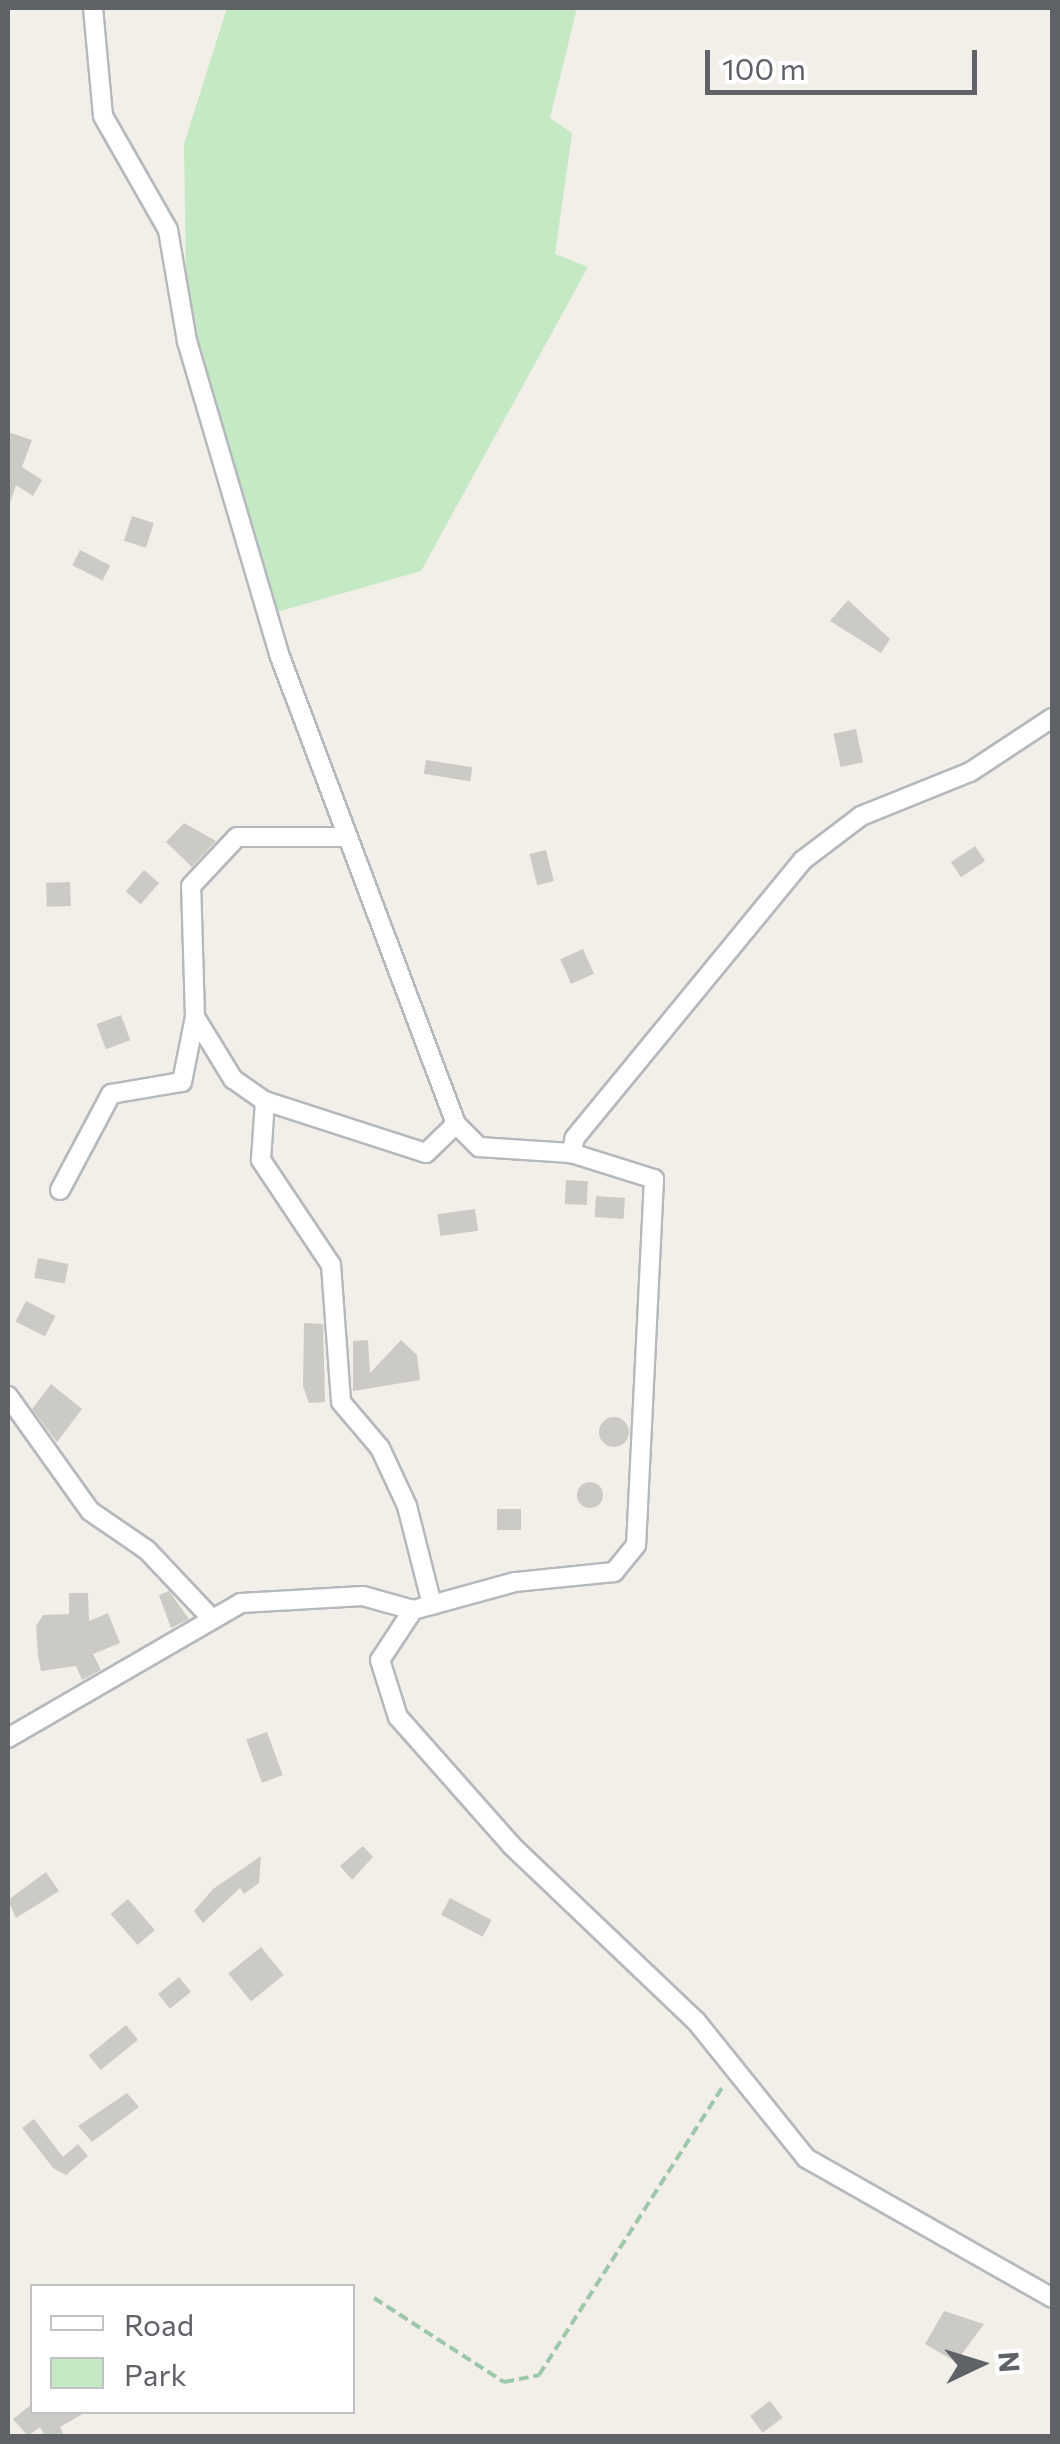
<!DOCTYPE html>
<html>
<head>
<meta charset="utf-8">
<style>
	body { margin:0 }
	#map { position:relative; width:1060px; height:2444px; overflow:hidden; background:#f1efe8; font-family:Commissioner,sans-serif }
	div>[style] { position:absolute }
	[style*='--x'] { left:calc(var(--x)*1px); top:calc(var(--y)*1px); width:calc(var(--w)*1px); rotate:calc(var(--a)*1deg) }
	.green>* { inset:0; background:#c5e8c5 }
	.building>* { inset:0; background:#cccac5; transform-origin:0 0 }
	.round { border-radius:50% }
	.path>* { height:4px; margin-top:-2px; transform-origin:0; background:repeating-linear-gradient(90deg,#9cc7a9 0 10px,transparent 0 15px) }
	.roads { filter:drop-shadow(2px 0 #b5b8bc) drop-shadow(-2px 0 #b5b8bc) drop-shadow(0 2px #b5b8bc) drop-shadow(0 -2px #b5b8bc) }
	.street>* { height:18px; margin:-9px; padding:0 9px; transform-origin:9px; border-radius:9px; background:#fff }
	span { translate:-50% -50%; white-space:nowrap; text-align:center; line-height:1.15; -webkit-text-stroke:10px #fff; paint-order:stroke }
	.frame { position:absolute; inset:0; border:10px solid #5f6368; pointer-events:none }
	.legend { position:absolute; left:30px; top:2284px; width:325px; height:130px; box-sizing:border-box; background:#fff; border:2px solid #bfc1c3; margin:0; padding:12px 18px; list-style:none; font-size:30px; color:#5f6368 }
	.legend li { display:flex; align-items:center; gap:20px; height:50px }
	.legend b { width:50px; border:2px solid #bfc1c3 }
	.north { position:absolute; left:930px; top:2314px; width:100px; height:100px; -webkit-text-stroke:8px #fff; paint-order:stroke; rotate:86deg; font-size:28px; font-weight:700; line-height:40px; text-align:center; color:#5f6368 }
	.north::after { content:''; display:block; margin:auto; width:35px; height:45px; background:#5f6368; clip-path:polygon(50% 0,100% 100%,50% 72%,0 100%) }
	.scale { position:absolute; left:705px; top:50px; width:272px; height:45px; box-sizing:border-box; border:5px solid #5f6368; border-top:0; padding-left:12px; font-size:30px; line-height:35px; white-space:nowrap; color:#5f6368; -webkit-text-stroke:8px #fff; paint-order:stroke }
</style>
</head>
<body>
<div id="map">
	<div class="green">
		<div style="clip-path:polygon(227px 8px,577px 8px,550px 118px,572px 133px,555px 254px,588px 267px,421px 571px,266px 615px,187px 341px,184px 144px)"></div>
	</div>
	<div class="building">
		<div style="clip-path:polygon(8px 432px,32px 440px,22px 467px,42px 480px,33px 496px,16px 485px,10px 503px)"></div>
		<div style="left:132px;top:516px;width:23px;height:26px;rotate:18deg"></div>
		<div style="left:80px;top:550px;width:34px;height:17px;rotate:27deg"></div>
		<div style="clip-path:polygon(848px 600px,890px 639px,881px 653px,830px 621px)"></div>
		<div style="left:856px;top:729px;width:34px;height:23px;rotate:78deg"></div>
		<div style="left:426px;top:760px;width:47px;height:14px;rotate:9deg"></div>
		<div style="clip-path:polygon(184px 823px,216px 841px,192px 867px,166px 842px)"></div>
		<div style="left:975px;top:846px;width:18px;height:29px;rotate:56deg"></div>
		<div style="left:546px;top:850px;width:32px;height:17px;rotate:76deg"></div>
		<div style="left:144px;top:870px;width:20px;height:28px;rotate:41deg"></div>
		<div style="left:70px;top:882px;width:24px;height:24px;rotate:88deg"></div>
		<div style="left:583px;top:949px;width:27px;height:25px;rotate:66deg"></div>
		<div style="left:121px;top:1015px;width:27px;height:26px;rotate:70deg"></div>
		<div style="left:566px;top:1180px;width:22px;height:24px;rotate:3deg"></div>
		<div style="left:596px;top:1196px;width:29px;height:21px;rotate:4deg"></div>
		<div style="left:475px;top:1209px;width:22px;height:38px;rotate:82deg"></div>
		<div style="left:38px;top:1258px;width:31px;height:20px;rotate:11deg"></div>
		<div style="left:26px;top:1301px;width:33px;height:23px;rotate:27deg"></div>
		<div style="clip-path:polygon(304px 1323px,323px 1324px,325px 1402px,309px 1403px,303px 1386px)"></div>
		<div style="clip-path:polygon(368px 1340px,370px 1373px,401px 1340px,417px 1355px,420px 1380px,353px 1391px,353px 1341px)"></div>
		<div style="clip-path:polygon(51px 1384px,82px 1409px,57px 1442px,32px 1409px)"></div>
		<div class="round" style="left:599px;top:1417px;width:30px;height:30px"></div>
		<div class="round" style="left:577px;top:1482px;width:26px;height:26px"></div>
		<div style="left:497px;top:1509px;width:24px;height:21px"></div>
		<div style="clip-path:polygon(169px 1591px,189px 1619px,171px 1628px,159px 1595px)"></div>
		<div style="clip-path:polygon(69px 1593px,88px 1593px,89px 1621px,108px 1613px,120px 1643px,93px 1654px,101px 1670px,82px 1680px,76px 1666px,41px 1671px,38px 1656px,36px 1626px,43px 1615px,69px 1614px)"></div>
		<div style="left:267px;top:1732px;width:46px;height:22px;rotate:70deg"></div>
		<div style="clip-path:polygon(363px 1846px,373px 1857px,352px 1880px,340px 1866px)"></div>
		<div style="clip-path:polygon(261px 1856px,259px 1883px,244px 1894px,240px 1888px,203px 1923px,194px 1911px,213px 1889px)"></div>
		<div style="clip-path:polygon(46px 1872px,59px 1891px,16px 1918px,8px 1900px)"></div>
		<div style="left:450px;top:1898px;width:47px;height:19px;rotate:28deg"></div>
		<div style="left:128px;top:1899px;width:41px;height:23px;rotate:49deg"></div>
		<div style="left:261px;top:1947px;width:36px;height:42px;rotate:51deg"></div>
		<div style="left:179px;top:1977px;width:19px;height:27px;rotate:51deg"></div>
		<div style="left:126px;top:2025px;width:19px;height:48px;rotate:51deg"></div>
		<div style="clip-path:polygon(127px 2093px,139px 2107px,92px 2142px,78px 2126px)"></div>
		<div style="clip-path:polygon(34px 2119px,63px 2157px,78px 2144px,88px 2156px,66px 2175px,53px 2168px,22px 2128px)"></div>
		<div style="clip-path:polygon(944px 2311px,984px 2324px,956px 2362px,925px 2344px)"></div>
		<div style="left:770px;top:2401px;width:21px;height:25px;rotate:53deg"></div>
		<div style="clip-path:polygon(32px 2404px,32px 2412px,86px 2412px,60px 2427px,64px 2436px,45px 2436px,40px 2427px,28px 2436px,13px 2419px)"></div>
	</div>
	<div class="path">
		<div style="--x:374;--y:2298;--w:155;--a:32.9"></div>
		<div style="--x:504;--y:2382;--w:36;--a:-11"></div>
		<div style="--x:539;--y:2375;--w:343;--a:-57.5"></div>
	</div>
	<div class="roads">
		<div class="street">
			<div style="--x:93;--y:8;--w:108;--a:84.7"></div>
			<div style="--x:103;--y:116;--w:131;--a:60.3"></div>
			<div style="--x:168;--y:230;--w:113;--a:80.3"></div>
			<div style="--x:187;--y:341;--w:326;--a:73.6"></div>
			<div style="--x:279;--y:654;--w:502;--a:69.36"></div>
			<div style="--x:456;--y:1124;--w:33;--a:45"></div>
			<div style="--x:479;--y:1147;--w:92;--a:3.7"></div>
			<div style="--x:1052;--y:718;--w:98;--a:146.6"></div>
			<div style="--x:970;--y:772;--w:118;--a:158"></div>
			<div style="--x:861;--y:816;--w:73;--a:142.8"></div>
			<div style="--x:803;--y:860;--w:360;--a:129.4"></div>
			<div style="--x:575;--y:1138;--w:16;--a:105"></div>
			<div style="--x:571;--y:1153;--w:87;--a:17.4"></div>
			<div style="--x:654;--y:1179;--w:366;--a:92.8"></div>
			<div style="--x:636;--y:1545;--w:35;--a:129"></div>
			<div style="--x:614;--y:1572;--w:100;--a:174.2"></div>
			<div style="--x:515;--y:1582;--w:106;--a:164.6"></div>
			<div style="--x:413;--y:1610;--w:60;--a:123.4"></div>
			<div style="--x:380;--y:1660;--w:60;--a:72.5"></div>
			<div style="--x:398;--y:1717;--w:172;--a:48.5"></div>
			<div style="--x:512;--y:1846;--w:254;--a:43.6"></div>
			<div style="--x:696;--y:2021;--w:176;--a:51.2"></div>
			<div style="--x:806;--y:2158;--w:283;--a:29.6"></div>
			<div style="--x:195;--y:1017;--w:73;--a:58.5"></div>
			<div style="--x:233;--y:1079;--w:39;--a:35"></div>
			<div style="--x:265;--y:1101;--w:169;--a:17.9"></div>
			<div style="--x:426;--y:1153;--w:42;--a:-44"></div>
			<div style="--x:265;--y:1101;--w:59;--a:93.9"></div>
			<div style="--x:261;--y:1160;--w:126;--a:56.3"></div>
			<div style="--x:331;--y:1265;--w:137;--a:85.8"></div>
			<div style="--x:341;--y:1402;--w:60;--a:49.7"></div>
			<div style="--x:380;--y:1448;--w:64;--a:65"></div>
			<div style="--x:407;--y:1506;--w:102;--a:75.8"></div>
			<div style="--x:60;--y:1190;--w:109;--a:-62"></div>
			<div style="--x:111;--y:1094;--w:72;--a:-9.6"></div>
			<div style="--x:182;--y:1082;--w:66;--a:-78.7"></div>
			<div style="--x:195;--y:1017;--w:131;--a:-91.7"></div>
			<div style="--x:191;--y:886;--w:67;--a:-46.8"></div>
			<div style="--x:237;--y:837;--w:105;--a:0"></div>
			<div style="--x:8;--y:1396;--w:141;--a:54.5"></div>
			<div style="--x:90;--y:1511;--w:69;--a:34.4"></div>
			<div style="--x:147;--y:1550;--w:93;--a:46.7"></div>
			<div style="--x:8;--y:1738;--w:269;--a:-30.1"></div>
			<div style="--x:241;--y:1603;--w:122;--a:-3.3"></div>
			<div style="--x:363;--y:1596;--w:52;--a:15.6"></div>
		</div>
	</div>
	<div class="frame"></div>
	<ul class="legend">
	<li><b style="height:12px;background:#fff"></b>Road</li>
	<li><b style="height:28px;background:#c5e8c5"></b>Park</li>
	</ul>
	<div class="north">N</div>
	<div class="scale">100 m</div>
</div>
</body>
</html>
